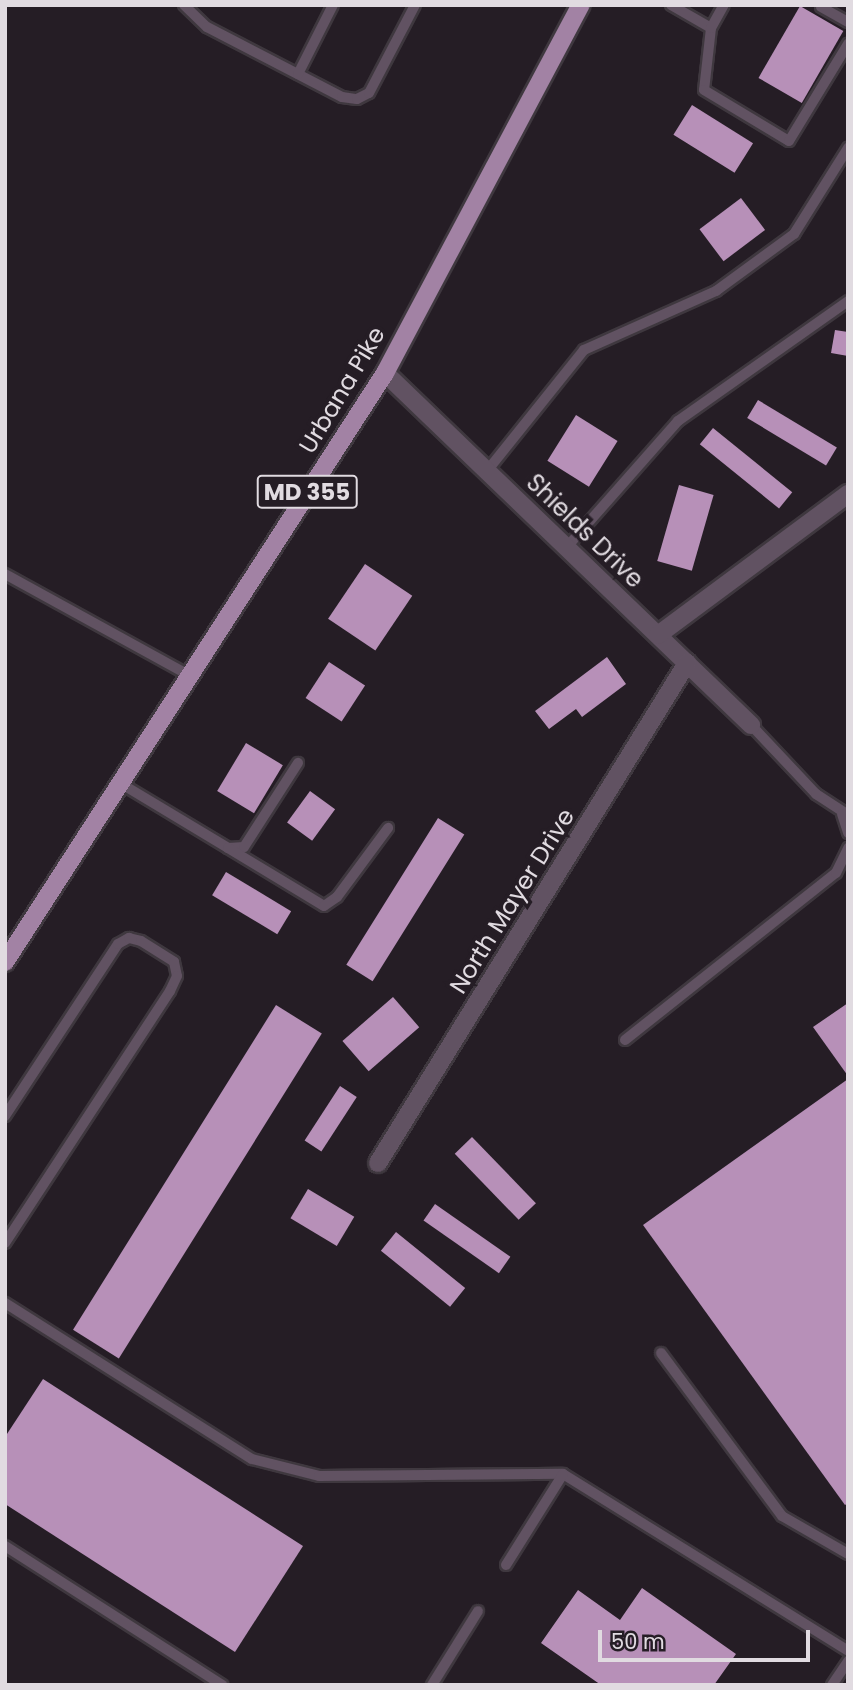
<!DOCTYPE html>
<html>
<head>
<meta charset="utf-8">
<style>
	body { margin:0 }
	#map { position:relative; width:853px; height:1690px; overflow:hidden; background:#251d25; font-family:Poppins,sans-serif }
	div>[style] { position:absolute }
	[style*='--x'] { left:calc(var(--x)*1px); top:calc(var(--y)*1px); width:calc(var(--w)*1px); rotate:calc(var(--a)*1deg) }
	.building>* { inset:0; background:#b790b8; transform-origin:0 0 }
	.roads { filter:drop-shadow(2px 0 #3f383f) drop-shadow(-2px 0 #3f383f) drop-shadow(0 2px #3f383f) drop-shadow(0 -2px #3f383f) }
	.service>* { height:10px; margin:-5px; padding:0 5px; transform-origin:5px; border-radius:5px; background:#615262 }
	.minor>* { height:18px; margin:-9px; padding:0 9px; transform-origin:9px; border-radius:9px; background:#615262 }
	.primary>* { height:18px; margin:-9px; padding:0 9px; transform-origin:9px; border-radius:9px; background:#a282a4 }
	span { translate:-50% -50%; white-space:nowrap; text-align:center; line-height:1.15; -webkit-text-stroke:7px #251d25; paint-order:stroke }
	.shield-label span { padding:2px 5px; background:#251d25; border:2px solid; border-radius:5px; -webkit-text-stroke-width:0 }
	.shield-label { font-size:23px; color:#e1dbe1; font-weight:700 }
	.street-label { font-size:24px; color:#e1dbe1 }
	.frame { position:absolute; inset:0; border:7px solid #e1dbe1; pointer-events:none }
	.scale { position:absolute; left:598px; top:1630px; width:212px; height:32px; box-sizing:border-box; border:4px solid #e1dbe1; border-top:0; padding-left:9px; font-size:21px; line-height:24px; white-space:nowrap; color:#e1dbe1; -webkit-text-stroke:5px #251d25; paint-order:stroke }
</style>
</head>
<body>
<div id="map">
	<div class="building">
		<div style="left:800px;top:6px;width:50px;height:83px;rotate:30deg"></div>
		<div style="left:692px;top:105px;width:72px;height:35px;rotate:32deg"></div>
		<div style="left:741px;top:198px;width:40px;height:52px;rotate:53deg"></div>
		<div style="clip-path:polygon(835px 330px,848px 332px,848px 356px,831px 353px)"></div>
		<div style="left:758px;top:400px;width:92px;height:21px;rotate:31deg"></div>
		<div style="left:576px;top:415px;width:49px;height:54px;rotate:32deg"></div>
		<div style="left:713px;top:428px;width:102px;height:21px;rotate:39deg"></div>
		<div style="left:679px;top:485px;width:36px;height:79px;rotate:16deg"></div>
		<div style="left:365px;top:564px;width:57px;height:66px;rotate:34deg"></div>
		<div style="clip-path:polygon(607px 657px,626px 684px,582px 717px,576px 709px,549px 729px,535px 711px)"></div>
		<div style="left:329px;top:662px;width:43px;height:43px;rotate:33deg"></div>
		<div style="left:246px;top:743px;width:43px;height:56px;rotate:31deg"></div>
		<div style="left:310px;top:791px;width:31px;height:39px;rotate:36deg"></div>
		<div style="left:438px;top:818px;width:31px;height:173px;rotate:32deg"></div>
		<div style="left:226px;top:872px;width:76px;height:27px;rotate:31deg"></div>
		<div style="left:393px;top:997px;width:40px;height:67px;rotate:49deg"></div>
		<div style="clip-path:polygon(848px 1003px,848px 1076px,813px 1027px)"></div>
		<div style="left:276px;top:1005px;width:54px;height:383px;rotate:32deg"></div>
		<div style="clip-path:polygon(848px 1079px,848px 1503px,845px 1505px,643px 1225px)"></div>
		<div style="left:340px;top:1086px;width:20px;height:65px;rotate:33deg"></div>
		<div style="left:472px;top:1137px;width:92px;height:24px;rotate:46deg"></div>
		<div style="left:308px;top:1189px;width:54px;height:34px;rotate:31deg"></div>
		<div style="left:435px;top:1204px;width:92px;height:20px;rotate:35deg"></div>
		<div style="left:396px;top:1232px;width:89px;height:24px;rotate:39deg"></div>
		<div style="clip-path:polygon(43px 1379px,303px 1546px,235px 1652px,5px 1504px,5px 1437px)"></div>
		<div style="clip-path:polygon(642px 1588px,736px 1654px,714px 1685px,601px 1685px,541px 1643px,578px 1590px,620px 1620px)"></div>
	</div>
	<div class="roads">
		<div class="service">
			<div style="--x:184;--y:5;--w:32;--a:44"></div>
			<div style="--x:207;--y:27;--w:152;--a:27.4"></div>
			<div style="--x:342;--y:97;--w:15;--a:8"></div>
			<div style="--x:357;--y:99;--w:13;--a:-27"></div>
			<div style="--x:369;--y:93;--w:99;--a:-62.4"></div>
			<div style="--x:671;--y:5;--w:46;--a:29.9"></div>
			<div style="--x:711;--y:28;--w:62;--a:96.4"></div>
			<div style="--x:704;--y:90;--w:99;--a:31"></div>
			<div style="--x:789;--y:141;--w:114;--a:-58.7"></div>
			<div style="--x:821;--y:7;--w:31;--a:29"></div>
			<div style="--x:711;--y:28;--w:26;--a:-61"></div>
			<div style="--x:298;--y:74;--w:77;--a:-63.1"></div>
			<div style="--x:487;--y:471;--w:155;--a:-51.3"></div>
			<div style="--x:584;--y:350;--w:145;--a:-24.1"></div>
			<div style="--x:716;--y:291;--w:97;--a:-36.2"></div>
			<div style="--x:794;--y:234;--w:102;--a:-57.9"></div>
			<div style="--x:566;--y:548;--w:169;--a:-48.6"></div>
			<div style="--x:678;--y:421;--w:208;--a:-35.2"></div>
			<div style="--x:5;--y:574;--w:210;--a:28.8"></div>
			<div style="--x:751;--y:725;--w:95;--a:46.7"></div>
			<div style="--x:816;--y:794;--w:38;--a:33"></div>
			<div style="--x:120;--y:783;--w:126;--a:31"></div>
			<div style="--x:228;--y:848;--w:16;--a:-4"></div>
			<div style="--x:244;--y:847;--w:100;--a:-57.3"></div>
			<div style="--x:842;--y:814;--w:20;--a:72"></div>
			<div style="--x:228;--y:848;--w:112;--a:31.1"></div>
			<div style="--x:324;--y:906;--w:16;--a:-35"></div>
			<div style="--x:337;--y:897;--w:86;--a:-53.5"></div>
			<div style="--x:625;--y:1040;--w:269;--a:-38.4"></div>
			<div style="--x:836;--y:873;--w:28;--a:-64"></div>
			<div style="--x:5;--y:1116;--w:206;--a:-56.7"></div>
			<div style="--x:118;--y:944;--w:13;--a:-29"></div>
			<div style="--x:129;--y:938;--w:12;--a:14"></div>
			<div style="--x:141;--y:941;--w:39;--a:32"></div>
			<div style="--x:174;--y:962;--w:14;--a:78"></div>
			<div style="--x:177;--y:976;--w:17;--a:115"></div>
			<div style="--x:170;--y:991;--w:301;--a:123.2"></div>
			<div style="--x:5;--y:1303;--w:292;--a:32.3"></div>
			<div style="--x:252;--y:1459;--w:69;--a:14.2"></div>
			<div style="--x:319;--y:1476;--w:244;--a:-0.5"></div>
			<div style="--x:563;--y:1474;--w:335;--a:31.8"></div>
			<div style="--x:661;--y:1353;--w:203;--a:53.4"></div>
			<div style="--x:782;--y:1516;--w:76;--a:29.9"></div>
			<div style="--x:5;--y:1546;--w:258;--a:32.6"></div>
			<div style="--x:506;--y:1565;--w:107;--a:-57.9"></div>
			<div style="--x:432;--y:1685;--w:87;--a:-58.1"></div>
			<div style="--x:832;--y:1685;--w:29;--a:-56"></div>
		</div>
		<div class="minor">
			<div style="--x:385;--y:373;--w:508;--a:43.88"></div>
			<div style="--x:658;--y:635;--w:237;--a:-36.6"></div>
			<div style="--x:378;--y:1163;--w:588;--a:-58.28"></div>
		</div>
		<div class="primary">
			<div style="--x:5;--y:962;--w:701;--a:-57.17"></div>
			<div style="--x:385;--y:373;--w:417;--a:-62"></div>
		</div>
	</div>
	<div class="shield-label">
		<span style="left:307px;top:492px">MD 355</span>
	</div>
	<div class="street-label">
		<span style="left:342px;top:390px;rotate:-59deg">Urbana Pike</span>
		<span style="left:585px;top:531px;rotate:44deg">Shields Drive</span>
		<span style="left:512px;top:901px;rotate:-58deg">North Mayer Drive</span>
	</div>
	<div class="frame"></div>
	<div class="scale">50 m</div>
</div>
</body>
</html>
